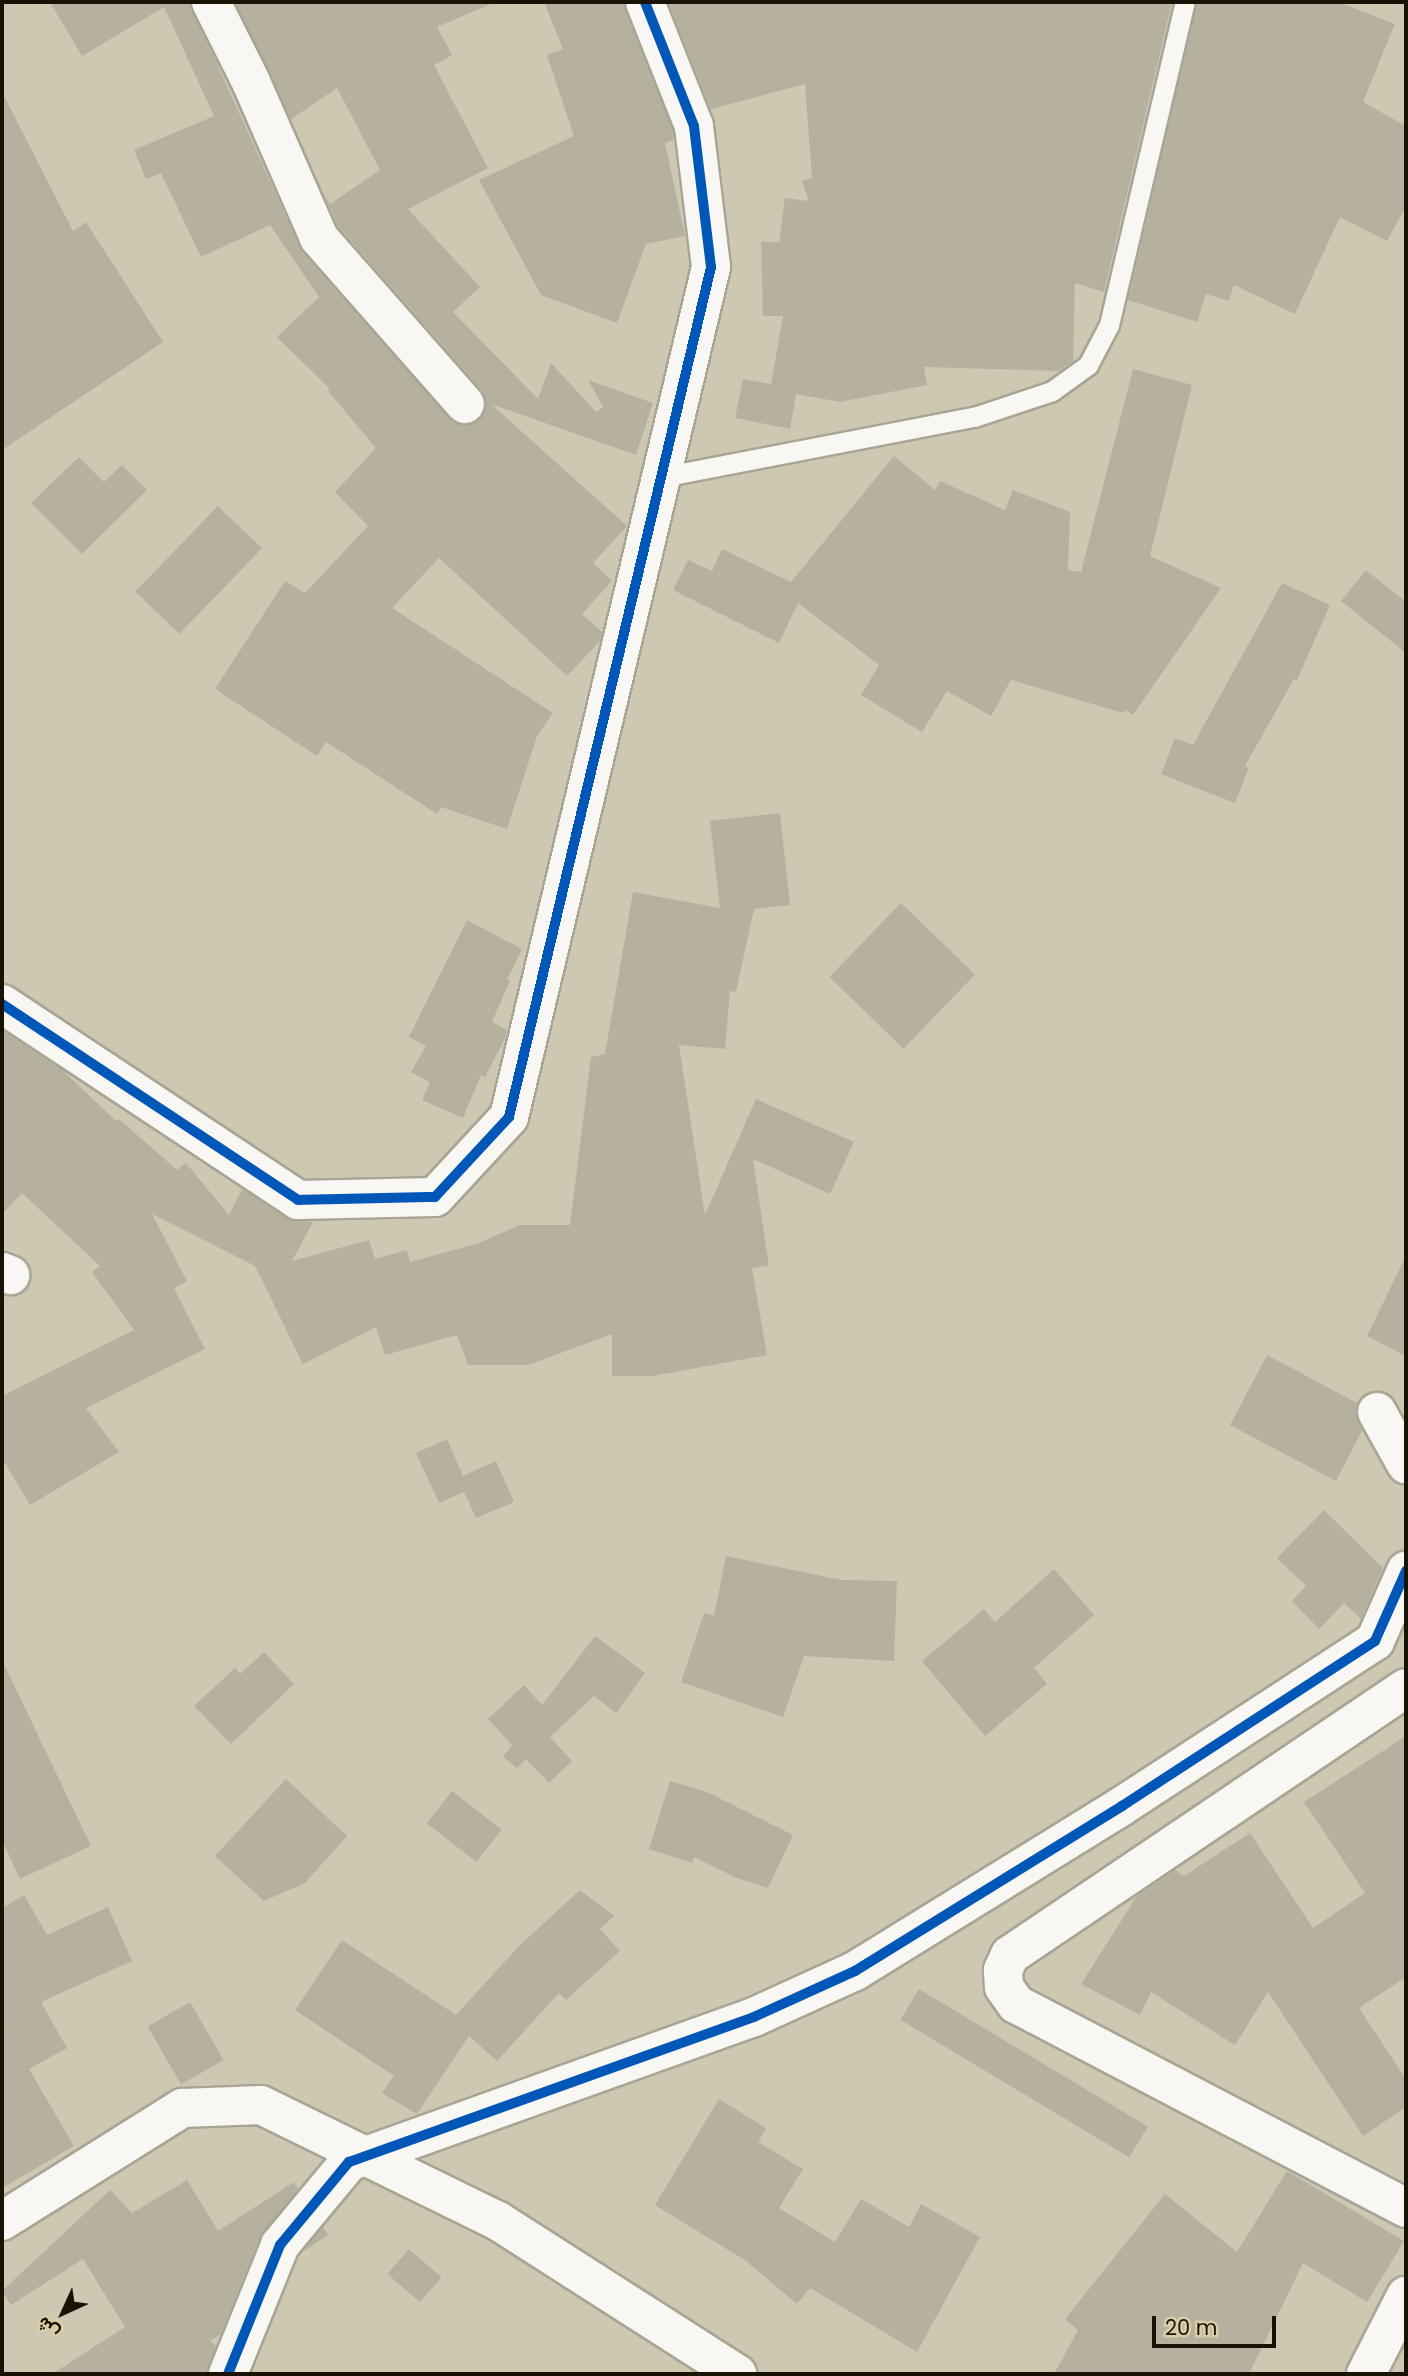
<!DOCTYPE html>
<html>
<head>
<meta charset="utf-8">
<style>
	body { margin:0 }
	#map { position:relative; width:1408px; height:2376px; overflow:hidden; background:#cec8b2; font-family:Poppins,Vazirmatn,sans-serif }
	div>[style] { position:absolute }
	[style*='--x'] { left:calc(var(--x)*1px); top:calc(var(--y)*1px); width:calc(var(--w)*1px); rotate:calc(var(--a)*1deg) }
	.building>* { inset:0; background:#b6b19f; transform-origin:0 0 }
	.roads { filter:drop-shadow(2px 0 #a9a593) drop-shadow(-2px 0 #a9a593) drop-shadow(0 2px #a9a593) drop-shadow(0 -2px #a9a593) }
	.service>* { height:19px; margin:-9.5px; padding:0 9.5px; transform-origin:9.5px; border-radius:9.5px; background:#f8f7f3 }
	.minor>* { height:38px; margin:-19px; padding:0 19px; transform-origin:19px; border-radius:19px; background:#f8f7f3 }
	.cycleway>* { height:10px; margin:-5px; padding:0 5px; transform-origin:5px; border-radius:5px; background:#0057b8 }
	span { translate:-50% -50%; white-space:nowrap; text-align:center; line-height:1.15; -webkit-text-stroke:5px #dacea6; paint-order:stroke }
	.frame { position:absolute; inset:0; border:4px solid #181305; pointer-events:none }
	.north { position:absolute; left:28px; top:2278px; width:70px; height:70px; -webkit-text-stroke:5px #dacea6; paint-order:stroke; rotate:225deg; font-size:19px; font-weight:700; line-height:28px; text-align:center; color:#181305 }
	.north::after { content:''; display:block; margin:auto; width:24px; height:32px; background:#181305; clip-path:polygon(50% 0,100% 100%,50% 72%,0 100%) }
	.scale { position:absolute; left:1152px; top:2316px; width:124px; height:32px; box-sizing:border-box; border:4px solid #181305; border-top:0; padding-left:9px; font-size:21px; line-height:24px; white-space:nowrap; color:#181305; -webkit-text-stroke:5px #dacea6; paint-order:stroke }
</style>
</head>
<body>
<div id="map">
	<div class="building">
		<div style="clip-path:polygon(50px 2px,189px 2px,302px 252px,449px 418px,457px 424px,469px 425px,479px 421px,485px 412px,486px 400px,482px 390px,338px 226px,324px 194px,330px 204px,380px 170px,337px 88px,291px 119px,235px 2px,496px 2px,437px 27px,452px 55px,434px 65px,488px 168px,408px 209px,480px 287px,453px 312px,538px 399px,551px 363px,596px 412px,603px 407px,588px 380px,653px 403px,636px 455px,491px 404px,627px 526px,593px 563px,612px 581px,582px 614px,602px 632px,600px 641px,567px 676px,439px 558px,392px 608px,553px 713px,537px 736px,507px 829px,441px 807px,437px 814px,326px 742px,317px 756px,215px 689px,285px 581px,305px 593px,368px 526px,335px 492px,376px 448px,328px 391px,330px 389px,277px 337px,319px 297px,270px 225px,201px 257px,161px 173px,146px 179px,134px 150px,214px 116px,164px 7px,82px 56px)"></div>
		<div style="clip-path:polygon(544px 2px,624px 2px,673px 131px,674px 140px,665px 143px,685px 236px,646px 244px,617px 323px,541px 295px,479px 180px,574px 136px,547px 55px,563px 49px)"></div>
		<div style="clip-path:polygon(668px 2px,1172px 2px,1104px 292px,1075px 283px,1073px 361px,1058px 371px,924px 367px,927px 385px,840px 402px,796px 394px,790px 429px,735px 418px,743px 379px,771px 384px,783px 316px,763px 316px,761px 242px,779px 242px,785px 198px,809px 201px,802px 181px,812px 178px,805px 84px,711px 109px)"></div>
		<div style="clip-path:polygon(1197px 2px,1339px 2px,1395px 24px,1363px 102px,1406px 126px,1406px 206px,1387px 241px,1340px 217px,1295px 314px,1234px 285px,1229px 301px,1206px 294px,1197px 322px,1128px 300px)"></div>
		<div style="clip-path:polygon(2px 92px,73px 231px,86px 222px,163px 342px,2px 450px)"></div>
		<div style="clip-path:polygon(1133px 369px,1192px 385px,1150px 556px,1221px 588px,1133px 715px,1126px 710px,1123px 713px,1011px 680px,991px 716px,947px 691px,922px 732px,861px 695px,879px 665px,798px 603px,779px 643px,673px 590px,688px 560px,712px 571px,722px 549px,791px 582px,894px 456px,935px 490px,940px 481px,1005px 510px,1013px 490px,1070px 512px,1068px 570px,1081px 572px)"></div>
		<div style="clip-path:polygon(79px 457px,104px 482px,122px 465px,147px 490px,82px 554px,31px 503px)"></div>
		<div style="left:218px;top:506px;width:61px;height:119px;rotate:44deg"></div>
		<div style="clip-path:polygon(1366px 570px,1406px 602px,1406px 653px,1341px 601px)"></div>
		<div style="clip-path:polygon(1282px 583px,1330px 605px,1297px 680px,1294px 679px,1245px 766px,1249px 768px,1235px 803px,1161px 774px,1175px 738px,1193px 745px)"></div>
		<div style="clip-path:polygon(780px 813px,790px 905px,754px 909px,736px 992px,730px 991px,725px 1049px,679px 1045px,705px 1215px,756px 1099px,854px 1142px,830px 1194px,753px 1159px,769px 1266px,752px 1268px,767px 1355px,653px 1376px,612px 1376px,612px 1334px,528px 1365px,468px 1365px,457px 1335px,385px 1355px,376px 1327px,303px 1364px,255px 1266px,152px 1214px,187px 1281px,174px 1288px,205px 1349px,86px 1408px,119px 1452px,30px 1505px,2px 1458px,2px 1396px,134px 1330px,92px 1272px,100px 1266px,22px 1193px,2px 1214px,2px 1030px,61px 1069px,116px 1121px,119px 1119px,177px 1170px,186px 1163px,229px 1215px,242px 1189px,286px 1218px,313px 1222px,292px 1261px,369px 1240px,375px 1259px,407px 1250px,410px 1262px,476px 1244px,520px 1225px,570px 1225px,591px 1057px,605px 1054px,633px 892px,720px 908px,710px 821px)"></div>
		<div style="left:901px;top:903px;width:103px;height:103px;rotate:44deg"></div>
		<div style="clip-path:polygon(467px 920px,522px 949px,507px 980px,510px 981px,492px 1022px,507px 1030px,505px 1038px,485px 1077px,481px 1075px,463px 1118px,422px 1100px,430px 1082px,411px 1072px,426px 1046px,409px 1037px)"></div>
		<div style="clip-path:polygon(1406px 1256px,1406px 1356px,1367px 1336px)"></div>
		<div style="clip-path:polygon(1267px 1355px,1357px 1403px,1355px 1412px,1362px 1431px,1336px 1481px,1230px 1425px)"></div>
		<div style="clip-path:polygon(447px 1439px,463px 1476px,496px 1461px,514px 1502px,476px 1518px,464px 1492px,439px 1503px,416px 1453px)"></div>
		<div style="clip-path:polygon(1324px 1510px,1383px 1568px,1361px 1619px,1344px 1603px,1319px 1629px,1292px 1601px,1306px 1586px,1277px 1558px)"></div>
		<div style="clip-path:polygon(726px 1556px,841px 1580px,897px 1581px,894px 1661px,804px 1656px,783px 1717px,681px 1682px,704px 1613px,714px 1616px)"></div>
		<div style="clip-path:polygon(1054px 1569px,1094px 1615px,1034px 1668px,1047px 1684px,985px 1736px,922px 1661px,984px 1609px,995px 1622px)"></div>
		<div style="clip-path:polygon(595px 1636px,645px 1673px,616px 1713px,594px 1696px,550px 1737px,572px 1761px,549px 1783px,526px 1759px,517px 1768px,503px 1757px,512px 1745px,488px 1719px,524px 1685px,542px 1705px)"></div>
		<div style="clip-path:polygon(264px 1652px,294px 1684px,231px 1744px,194px 1706px,235px 1668px,240px 1674px)"></div>
		<div style="clip-path:polygon(2px 1660px,91px 1846px,20px 1879px,2px 1840px)"></div>
		<div style="clip-path:polygon(1406px 1736px,1406px 1977px,1359px 2008px,1406px 2079px,1406px 2107px,1363px 2136px,1268px 1992px,1235px 2045px,1151px 1992px,1140px 2015px,1081px 1984px,1137px 1896px,1175px 1870px,1184px 1876px,1250px 1833px,1313px 1928px,1365px 1893px,1304px 1802px)"></div>
		<div style="clip-path:polygon(286px 1779px,347px 1836px,305px 1883px,264px 1901px,215px 1856px)"></div>
		<div style="clip-path:polygon(670px 1781px,707px 1792px,793px 1835px,768px 1888px,737px 1878px,694px 1857px,692px 1863px,649px 1849px)"></div>
		<div style="left:452px;top:1791px;width:63px;height:41px;rotate:38deg"></div>
		<div style="clip-path:polygon(580px 1890px,614px 1916px,600px 1929px,620px 1951px,566px 2000px,559px 1993px,497px 2061px,469px 2036px,417px 2114px,382px 2093px,394px 2076px,295px 2010px,342px 1940px,456px 2015px,519px 1946px)"></div>
		<div style="clip-path:polygon(24px 1895px,47px 1935px,108px 1907px,132px 1961px,41px 2002px,67px 2048px,29px 2069px,74px 2146px,2px 2188px,2px 2022px,8px 2032px,2px 2019px,2px 1908px)"></div>
		<div style="left:919px;top:1989px;width:267px;height:36px;rotate:31deg"></div>
		<div style="left:190px;top:2002px;width:67px;height:49px;rotate:60deg"></div>
		<div style="clip-path:polygon(719px 2099px,766px 2128px,758px 2142px,803px 2169px,779px 2208px,835px 2242px,861px 2199px,909px 2227px,921px 2204px,980px 2237px,917px 2352px,810px 2288px,797px 2304px,746px 2261px,655px 2205px)"></div>
		<div style="clip-path:polygon(1287px 2171px,1404px 2241px,1367px 2302px,1303px 2263px,1249px 2374px,1054px 2374px,1078px 2330px,1065px 2319px,1165px 2194px,1237px 2252px)"></div>
		<div style="clip-path:polygon(187px 2180px,218px 2231px,294px 2182px,298px 2189px,260px 2237px,221px 2334px,210px 2341px,216px 2346px,207px 2374px,52px 2374px,125px 2327px,83px 2259px,11px 2305px,2px 2291px,110px 2190px,132px 2213px)"></div>
		<div style="clip-path:polygon(323px 2227px,328px 2235px,304px 2251px)"></div>
		<div style="left:409px;top:2249px;width:43px;height:33px;rotate:41deg"></div>
	</div>
	<div class="roads">
		<div class="service">
			<div style="--x:661;--y:477;--w:319;--a:-10.9"></div>
			<div style="--x:974;--y:417;--w:82;--a:-18.4"></div>
			<div style="--x:1052;--y:391;--w:44;--a:-35.8"></div>
			<div style="--x:1088;--y:365;--w:45;--a:-62.3"></div>
			<div style="--x:1109;--y:325;--w:332;--a:-76.8"></div>
		</div>
		<div class="minor">
			<div style="--x:211;--y:2;--w:89;--a:63.4"></div>
			<div style="--x:251;--y:82;--w:170;--a:66.4"></div>
			<div style="--x:319;--y:238;--w:221;--a:48.7"></div>
			<div style="--x:2;--y:1004;--w:355;--a:33.5"></div>
			<div style="--x:298;--y:1200;--w:137;--a:-1.3"></div>
			<div style="--x:435;--y:1197;--w:109;--a:-47.2"></div>
			<div style="--x:509;--y:1117;--w:874;--a:-76.63"></div>
			<div style="--x:711;--y:267;--w:142;--a:-96.9"></div>
			<div style="--x:694;--y:126;--w:133;--a:-111.6"></div>
			<div style="--x:2;--y:1272;--w:9;--a:21"></div>
			<div style="--x:1377;--y:1412;--w:60;--a:60.9"></div>
			<div style="--x:1406;--y:1688;--w:478;--a:146"></div>
			<div style="--x:1010;--y:1955;--w:17;--a:115"></div>
			<div style="--x:1003;--y:1970;--w:17;--a:87"></div>
			<div style="--x:1004;--y:1987;--w:21;--a:55"></div>
			<div style="--x:1016;--y:2004;--w:440;--a:27.6"></div>
			<div style="--x:2;--y:2221;--w:213;--a:-32.1"></div>
			<div style="--x:182;--y:2108;--w:79;--a:-2.2"></div>
			<div style="--x:261;--y:2105;--w:264;--a:26.1"></div>
			<div style="--x:498;--y:2221;--w:284;--a:32.6"></div>
			<div style="--x:228;--y:2374;--w:139;--a:-68"></div>
			<div style="--x:280;--y:2245;--w:108;--a:-50.3"></div>
			<div style="--x:349;--y:2162;--w:430;--a:-19.7"></div>
			<div style="--x:754;--y:2017;--w:111;--a:-24.5"></div>
			<div style="--x:855;--y:1971;--w:314;--a:-31.7"></div>
			<div style="--x:1122;--y:1806;--w:302;--a:-33.1"></div>
			<div style="--x:1375;--y:1641;--w:77;--a:-66.1"></div>
			<div style="--x:1366;--y:2374;--w:88;--a:-62.9"></div>
		</div>
	</div>
	<div class="cycleway">
		<div style="--x:2;--y:1004;--w:355;--a:33.5"></div>
		<div style="--x:298;--y:1200;--w:137;--a:-1.3"></div>
		<div style="--x:435;--y:1197;--w:109;--a:-47.2"></div>
		<div style="--x:509;--y:1117;--w:874;--a:-76.63"></div>
		<div style="--x:711;--y:267;--w:142;--a:-96.9"></div>
		<div style="--x:694;--y:126;--w:133;--a:-111.6"></div>
		<div style="--x:228;--y:2374;--w:139;--a:-68"></div>
		<div style="--x:280;--y:2245;--w:108;--a:-50.3"></div>
		<div style="--x:349;--y:2162;--w:430;--a:-19.7"></div>
		<div style="--x:754;--y:2017;--w:111;--a:-24.5"></div>
		<div style="--x:855;--y:1971;--w:314;--a:-31.7"></div>
		<div style="--x:1122;--y:1806;--w:302;--a:-33.1"></div>
		<div style="--x:1375;--y:1641;--w:77;--a:-66.1"></div>
	</div>
	<div class="frame"></div>
	<div class="north">ش</div>
	<div class="scale">20 m</div>
</div>
</body>
</html>
